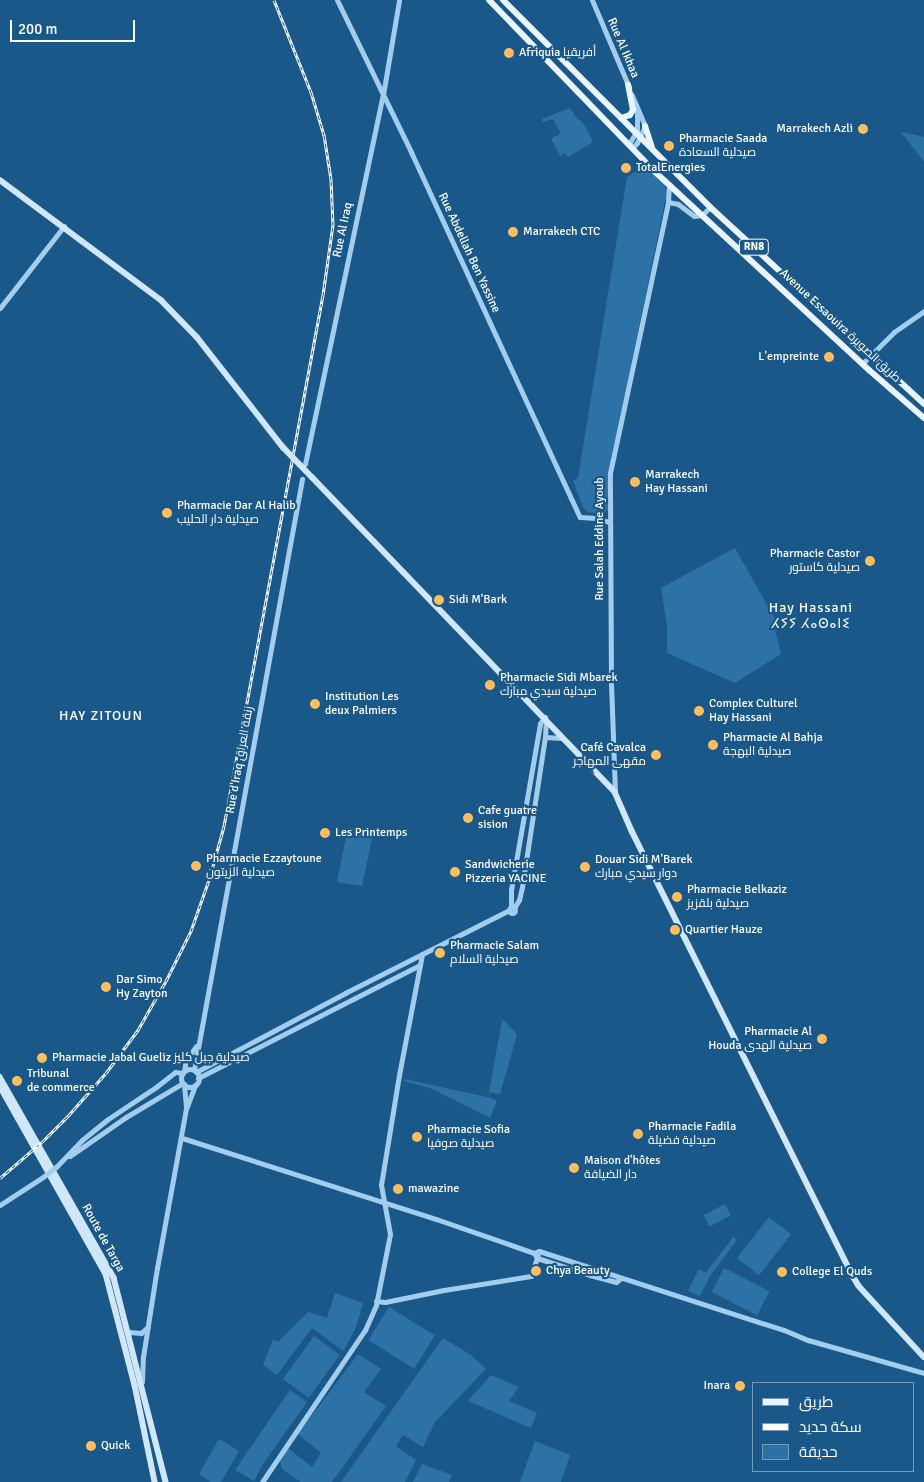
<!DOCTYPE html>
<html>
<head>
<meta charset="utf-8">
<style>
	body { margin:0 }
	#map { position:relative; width:924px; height:1482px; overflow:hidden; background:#1a5889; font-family:Signika,Cairo,"Noto Sans Tifinagh",sans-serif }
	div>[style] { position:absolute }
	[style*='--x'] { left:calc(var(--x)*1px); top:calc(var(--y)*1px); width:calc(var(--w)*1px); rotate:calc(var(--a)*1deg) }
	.green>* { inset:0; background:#2d72a7; transform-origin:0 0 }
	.tertiary>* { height:5px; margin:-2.5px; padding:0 2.5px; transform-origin:2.5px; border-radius:2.5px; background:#a3cded }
	.tertiary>.ring { margin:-2.5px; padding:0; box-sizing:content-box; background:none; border:5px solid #a3cded; border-radius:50% }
	.secondary>* { height:5.5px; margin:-2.75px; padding:0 2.75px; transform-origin:2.75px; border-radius:2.75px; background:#d0e7f9 }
	.primary>* { height:6px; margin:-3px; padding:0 3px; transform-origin:3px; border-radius:3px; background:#e9f4ff }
	.rail>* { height:3px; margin-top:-1.5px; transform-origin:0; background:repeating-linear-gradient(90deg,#1a5889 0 4px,#fff 0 8px); box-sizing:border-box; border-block:1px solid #fff }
	.tertiary-bridge>* { height:5px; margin:-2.5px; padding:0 2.5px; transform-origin:2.5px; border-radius:2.5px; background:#a3cded }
	.secondary-bridge>* { height:5.5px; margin:-2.75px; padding:0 2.75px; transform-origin:2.75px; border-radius:2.75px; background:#d0e7f9 }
	.dots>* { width:14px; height:14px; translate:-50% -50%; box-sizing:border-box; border:2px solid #1a5889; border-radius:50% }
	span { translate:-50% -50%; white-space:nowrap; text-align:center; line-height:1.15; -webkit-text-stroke:4.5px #1a5889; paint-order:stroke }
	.shield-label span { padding:1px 4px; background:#1a5889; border:1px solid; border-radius:4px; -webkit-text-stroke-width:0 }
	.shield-label { font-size:11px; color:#fff; font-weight:700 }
	.street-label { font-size:12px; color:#fff }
	.poi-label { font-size:12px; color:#fff }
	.left { translate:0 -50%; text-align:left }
	.right { translate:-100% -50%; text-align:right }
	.neighbourhood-label { font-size:14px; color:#fff; letter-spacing:1px }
	.legend { position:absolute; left:752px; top:1382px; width:162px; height:90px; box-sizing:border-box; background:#1a5889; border:1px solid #769bb8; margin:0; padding:6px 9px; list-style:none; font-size:15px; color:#fff }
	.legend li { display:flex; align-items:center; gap:10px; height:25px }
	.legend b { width:25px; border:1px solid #769bb8 }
	.scale { position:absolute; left:10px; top:20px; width:125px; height:22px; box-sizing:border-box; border:2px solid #fff; border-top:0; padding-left:6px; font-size:15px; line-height:18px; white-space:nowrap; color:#fff; -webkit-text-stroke:4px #1a5889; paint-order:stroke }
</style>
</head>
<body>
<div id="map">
	<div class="green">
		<div style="clip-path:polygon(570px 108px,578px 120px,580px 120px,585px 126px,593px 142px,568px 157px,565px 153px,560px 156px,551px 138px,561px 134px,553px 119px,543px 122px,542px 119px)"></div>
		<div style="clip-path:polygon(901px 132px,924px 137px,924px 162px)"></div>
		<div style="clip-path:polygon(645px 166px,665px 186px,667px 192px,608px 475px,608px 510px,604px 513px,598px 514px,588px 512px,583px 507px,573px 481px,578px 478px,627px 177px)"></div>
		<div style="clip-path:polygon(735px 548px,775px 619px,774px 626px,781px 654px,735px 683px,667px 653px,667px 625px,661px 588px)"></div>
		<div style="clip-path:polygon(348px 827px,371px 831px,373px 834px,362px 886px,337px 882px)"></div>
		<div style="clip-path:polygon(502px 1020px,505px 1021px,517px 1035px,500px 1094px,489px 1092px)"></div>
		<div style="clip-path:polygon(405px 1079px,491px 1098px,497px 1101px,490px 1118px,430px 1088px,404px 1081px)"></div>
		<div style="left:725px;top:1204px;width:13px;height:24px;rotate:63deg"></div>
		<div style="left:769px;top:1217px;width:28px;height:52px;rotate:38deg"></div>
		<div style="left:733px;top:1237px;width:5px;height:65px;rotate:37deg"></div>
		<div style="left:724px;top:1268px;width:51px;height:27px;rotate:27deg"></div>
		<div style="left:699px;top:1269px;width:13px;height:24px;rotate:27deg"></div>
		<div style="clip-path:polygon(335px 1293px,363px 1303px,355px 1330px,343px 1351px,312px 1328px,277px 1375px,263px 1365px,273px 1339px,278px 1342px,308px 1312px,327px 1318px)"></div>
		<div style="left:389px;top:1307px;width:54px;height:39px;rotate:32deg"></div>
		<div style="left:314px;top:1336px;width:32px;height:53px;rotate:36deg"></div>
		<div style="clip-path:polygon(443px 1338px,471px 1355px,486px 1369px,435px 1422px,423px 1447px,403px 1435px,396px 1446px,416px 1460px,405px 1482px,341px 1482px)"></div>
		<div style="clip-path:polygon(358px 1354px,381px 1369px,364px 1392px,386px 1406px,332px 1482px,301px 1482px,282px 1469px,280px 1460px,288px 1448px,312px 1467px,321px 1453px,298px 1434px)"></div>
		<div style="clip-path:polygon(491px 1375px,519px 1387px,509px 1401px,537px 1413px,531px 1428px,468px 1401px)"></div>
		<div style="clip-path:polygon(290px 1390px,307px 1402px,263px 1464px,254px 1481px,235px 1470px)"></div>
		<div style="clip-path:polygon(219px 1439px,239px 1451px,221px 1482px,211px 1482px,199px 1474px)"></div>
		<div style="clip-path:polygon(535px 1441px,570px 1455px,561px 1482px,520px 1482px)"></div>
		<div style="clip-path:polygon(422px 1464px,452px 1475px,449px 1482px,413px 1482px)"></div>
	</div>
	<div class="tertiary">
		<div style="--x:337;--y:0;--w:169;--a:64"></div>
		<div style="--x:411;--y:152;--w:402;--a:65.2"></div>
		<div style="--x:580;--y:517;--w:16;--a:4"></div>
		<div style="--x:596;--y:518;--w:14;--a:17"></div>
		<div style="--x:592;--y:0;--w:95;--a:67"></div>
		<div style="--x:629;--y:144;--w:16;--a:-60"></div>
		<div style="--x:637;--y:130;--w:18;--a:-90"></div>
		<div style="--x:632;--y:148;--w:7;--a:-45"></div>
		<div style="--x:637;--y:143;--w:19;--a:-65"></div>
		<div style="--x:645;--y:126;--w:34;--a:-113"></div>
		<div style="--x:668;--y:202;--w:10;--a:11"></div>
		<div style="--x:678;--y:204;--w:20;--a:37"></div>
		<div style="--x:694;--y:216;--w:8;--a:-7"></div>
		<div style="--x:702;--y:215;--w:11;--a:-45"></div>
		<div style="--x:0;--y:308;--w:104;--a:-52"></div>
		<div style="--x:862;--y:364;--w:45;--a:-45"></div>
		<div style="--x:894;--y:332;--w:37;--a:-35"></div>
		<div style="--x:305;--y:464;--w:377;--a:-78.1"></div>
		<div style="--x:383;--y:95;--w:96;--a:-80.4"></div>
		<div style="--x:545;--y:737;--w:17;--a:3"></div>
		<div style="--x:615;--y:792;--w:107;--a:-92.1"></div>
		<div style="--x:611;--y:685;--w:212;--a:-90.3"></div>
		<div style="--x:610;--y:473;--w:277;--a:-77.9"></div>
		<div style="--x:668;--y:202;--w:18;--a:-87"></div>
		<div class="ring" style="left:509px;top:907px;width:1px;height:1px"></div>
		<div style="--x:511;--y:907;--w:17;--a:-90"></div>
		<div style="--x:511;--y:890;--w:169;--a:-80.1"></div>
		<div style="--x:540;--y:723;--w:8;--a:-50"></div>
		<div style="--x:514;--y:908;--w:9;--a:-58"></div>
		<div style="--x:519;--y:900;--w:13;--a:-77"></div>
		<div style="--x:522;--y:887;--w:152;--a:-81.3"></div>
		<div style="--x:545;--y:737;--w:17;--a:-87"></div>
		<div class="ring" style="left:181px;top:1069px;width:13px;height:13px"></div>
		<div style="--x:194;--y:1070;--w:601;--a:-79.64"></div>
		<div style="--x:184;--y:1071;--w:11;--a:-80"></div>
		<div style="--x:186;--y:1060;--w:17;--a:-54"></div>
		<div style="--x:196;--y:1072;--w:169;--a:-27.9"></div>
		<div style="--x:345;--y:993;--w:184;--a:-26.8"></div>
		<div style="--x:198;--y:1078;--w:249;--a:-27"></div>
		<div style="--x:184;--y:1084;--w:22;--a:85"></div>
		<div style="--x:182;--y:1138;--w:267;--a:17.7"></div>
		<div style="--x:436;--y:1219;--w:104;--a:19.1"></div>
		<div style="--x:534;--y:1253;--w:6;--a:59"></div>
		<div style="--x:537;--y:1258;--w:56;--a:17.8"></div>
		<div style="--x:590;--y:1275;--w:27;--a:15"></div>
		<div style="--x:616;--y:1282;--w:6;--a:-39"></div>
		<div style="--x:70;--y:1156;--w:68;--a:-34.9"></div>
		<div style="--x:126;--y:1117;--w:66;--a:-30.8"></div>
		<div style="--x:57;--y:1166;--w:36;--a:-46"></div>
		<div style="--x:82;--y:1140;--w:33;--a:-39"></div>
		<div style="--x:108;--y:1119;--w:58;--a:-33.7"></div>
		<div style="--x:156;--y:1087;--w:24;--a:-38"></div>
		<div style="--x:175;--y:1072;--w:8;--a:7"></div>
		<div style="--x:0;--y:1205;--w:51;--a:-33.1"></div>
		<div style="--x:534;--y:1253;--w:5;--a:-22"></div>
		<div style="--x:539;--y:1251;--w:257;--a:17.9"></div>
		<div style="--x:784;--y:1330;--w:26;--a:23"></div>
		<div style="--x:808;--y:1340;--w:121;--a:15.9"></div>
		<div style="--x:376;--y:1301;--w:9;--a:6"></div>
		<div style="--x:385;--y:1302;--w:60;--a:-11.5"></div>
		<div style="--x:444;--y:1290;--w:88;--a:-9.1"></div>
		<div style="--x:531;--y:1276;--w:22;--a:-72"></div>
		<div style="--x:129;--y:1332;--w:12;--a:5"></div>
		<div style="--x:141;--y:1333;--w:9;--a:-41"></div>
		<div style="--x:142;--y:1382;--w:25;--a:-88"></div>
		<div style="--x:143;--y:1357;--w:90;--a:-81.1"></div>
		<div style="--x:157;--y:1268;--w:162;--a:-79.7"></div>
		<div style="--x:186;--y:1109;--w:26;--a:-69"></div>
		<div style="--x:262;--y:1482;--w:184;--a:-55.9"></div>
		<div style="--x:365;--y:1330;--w:27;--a:-66"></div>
		<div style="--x:376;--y:1305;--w:72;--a:-78.8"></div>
		<div style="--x:390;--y:1234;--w:50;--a:-100.4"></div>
		<div style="--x:381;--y:1185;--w:111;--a:-80.7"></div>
		<div style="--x:399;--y:1075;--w:123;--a:-79.2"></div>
	</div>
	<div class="secondary">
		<div style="--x:0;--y:180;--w:201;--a:36.7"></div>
		<div style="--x:161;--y:300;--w:52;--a:45.8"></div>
		<div style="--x:197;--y:337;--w:140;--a:52"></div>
		<div style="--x:312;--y:477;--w:437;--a:46.1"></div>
		<div style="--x:615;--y:792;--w:43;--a:66.4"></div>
		<div style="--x:632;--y:831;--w:491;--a:63.6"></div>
		<div style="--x:850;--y:1271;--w:17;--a:59"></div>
		<div style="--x:859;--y:1286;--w:96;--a:47.5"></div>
		<div style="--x:0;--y:1077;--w:231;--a:60.4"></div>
		<div style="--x:114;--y:1278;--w:211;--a:75.7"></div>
		<div style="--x:0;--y:1086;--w:216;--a:60.6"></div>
		<div style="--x:106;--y:1274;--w:115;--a:75.4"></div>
		<div style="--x:135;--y:1385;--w:99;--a:78.3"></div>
	</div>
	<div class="primary">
		<div style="--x:489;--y:0;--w:236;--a:46"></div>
		<div style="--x:653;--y:170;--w:294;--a:42.8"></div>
		<div style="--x:869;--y:370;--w:73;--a:41.1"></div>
		<div style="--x:503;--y:0;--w:293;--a:45"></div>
		<div style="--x:710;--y:207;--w:291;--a:42.6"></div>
		<div style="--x:621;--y:118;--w:9;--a:-18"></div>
		<div style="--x:630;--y:115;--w:6;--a:-59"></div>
		<div style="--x:633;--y:110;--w:26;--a:-101"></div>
		<div style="--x:645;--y:126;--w:23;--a:72"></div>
	</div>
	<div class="rail">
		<div style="--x:0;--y:1178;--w:55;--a:-40.6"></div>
		<div style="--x:42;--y:1142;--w:37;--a:-45"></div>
		<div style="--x:68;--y:1116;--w:57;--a:-48.5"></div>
		<div style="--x:106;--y:1073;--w:54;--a:-53.3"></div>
		<div style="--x:138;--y:1030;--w:56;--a:-60.3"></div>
		<div style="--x:166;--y:981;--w:56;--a:-63.4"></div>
		<div style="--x:191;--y:931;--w:57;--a:-70.6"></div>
		<div style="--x:210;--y:877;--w:53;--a:-74.6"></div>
		<div style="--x:224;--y:826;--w:540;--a:-79.44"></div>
		<div style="--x:323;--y:295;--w:71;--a:-81.9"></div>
		<div style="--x:333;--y:225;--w:46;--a:-92.5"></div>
		<div style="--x:331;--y:179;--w:45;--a:-99"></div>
		<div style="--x:324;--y:135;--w:45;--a:-106.8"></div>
		<div style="--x:311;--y:92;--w:99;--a:-111.9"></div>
	</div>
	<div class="tertiary-bridge">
		<div style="--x:43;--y:1177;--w:18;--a:-38"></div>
	</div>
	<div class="secondary-bridge">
		<div style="--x:283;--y:447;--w:42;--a:46"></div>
	</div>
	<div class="dots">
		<div style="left:509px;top:53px;background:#febe60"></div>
		<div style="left:863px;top:129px;background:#febe60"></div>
		<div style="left:669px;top:146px;background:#febe60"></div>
		<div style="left:626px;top:168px;background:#febe60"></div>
		<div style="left:513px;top:232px;background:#febe60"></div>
		<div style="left:829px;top:357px;background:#febe60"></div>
		<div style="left:635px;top:482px;background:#febe60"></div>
		<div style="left:167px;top:513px;background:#febe60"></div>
		<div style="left:870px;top:561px;background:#febe60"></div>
		<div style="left:439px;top:600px;background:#febe60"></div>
		<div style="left:490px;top:685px;background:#febe60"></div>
		<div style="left:315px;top:704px;background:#febe60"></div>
		<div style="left:699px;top:711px;background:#febe60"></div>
		<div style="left:713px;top:745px;background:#febe60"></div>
		<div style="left:656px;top:755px;background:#febe60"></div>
		<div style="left:468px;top:818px;background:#febe60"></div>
		<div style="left:325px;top:833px;background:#febe60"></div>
		<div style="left:196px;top:866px;background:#febe60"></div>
		<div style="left:585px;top:867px;background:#febe60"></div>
		<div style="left:455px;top:872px;background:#febe60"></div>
		<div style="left:677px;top:897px;background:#febe60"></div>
		<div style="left:675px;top:930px;background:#febe60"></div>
		<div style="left:440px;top:953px;background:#febe60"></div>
		<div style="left:106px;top:987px;background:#febe60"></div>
		<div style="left:822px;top:1039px;background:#febe60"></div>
		<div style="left:42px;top:1058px;background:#febe60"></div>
		<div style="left:17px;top:1081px;background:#febe60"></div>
		<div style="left:638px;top:1134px;background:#febe60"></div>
		<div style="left:417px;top:1137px;background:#febe60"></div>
		<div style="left:574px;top:1168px;background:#febe60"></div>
		<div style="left:398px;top:1189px;background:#febe60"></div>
		<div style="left:536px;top:1271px;background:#febe60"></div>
		<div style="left:782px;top:1272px;background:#febe60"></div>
		<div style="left:740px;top:1386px;background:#febe60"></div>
		<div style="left:91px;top:1446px;background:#febe60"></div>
	</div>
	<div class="shield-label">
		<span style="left:754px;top:247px">RN8</span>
	</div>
	<div class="street-label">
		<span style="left:623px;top:48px;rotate:67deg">Rue Al Ikhaa</span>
		<span style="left:343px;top:230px;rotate:-78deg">Rue Al Iraq</span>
		<span style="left:469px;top:253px;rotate:65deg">Rue Abdellah Ben Yassine</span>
		<span style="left:840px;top:326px;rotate:43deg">Avenue Essaouira طريق الصويرة</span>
		<span style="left:600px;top:539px;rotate:-90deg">Rue Salah Eddine Ayoub</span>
		<span style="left:240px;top:760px;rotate:-80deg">Rue d'Iraq زنقة العراق</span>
		<span style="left:103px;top:1238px;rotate:61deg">Route de Targa</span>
	</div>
	<div class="poi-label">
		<span class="left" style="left:519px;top:53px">Afriquia أفريقيا</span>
		<span class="right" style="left:853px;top:129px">Marrakech Azli</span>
		<span class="left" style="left:679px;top:146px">Pharmacie Saada<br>صيدلية السعادة</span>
		<span class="left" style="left:636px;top:168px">TotalEnergies</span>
		<span class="left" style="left:523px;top:232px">Marrakech CTC</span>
		<span class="right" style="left:819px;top:357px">L'empreinte</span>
		<span class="left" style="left:645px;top:482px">Marrakech<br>Hay Hassani</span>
		<span class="left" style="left:177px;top:513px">Pharmacie Dar Al Halib<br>صيدلية دار الحليب</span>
		<span class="right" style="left:860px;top:561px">Pharmacie Castor<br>صيدلية كاستور</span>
		<span class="left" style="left:449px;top:600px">Sidi M'Bark</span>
		<span class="left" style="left:500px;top:685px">Pharmacie Sidi Mbarek<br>صيدلية سيدي مبارك</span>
		<span class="left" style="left:325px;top:704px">Institution Les<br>deux Palmiers</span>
		<span class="left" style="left:709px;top:711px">Complex Culturel<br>Hay Hassani</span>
		<span class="left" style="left:723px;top:745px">Pharmacie Al Bahja<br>صيدلية البهجة</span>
		<span class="right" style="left:646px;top:755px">Café Cavalca<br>مقهى المهاجر</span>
		<span class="left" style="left:478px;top:818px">Cafe guatre<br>sision</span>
		<span class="left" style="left:335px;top:833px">Les Printemps</span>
		<span class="left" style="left:206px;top:866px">Pharmacie Ezzaytoune<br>صيدلية الزيتون</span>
		<span class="left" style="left:595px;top:867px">Douar Sidi M'Barek<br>دوار سيدي مبارك</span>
		<span class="left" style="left:465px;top:872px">Sandwicherie<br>Pizzeria YACINE</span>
		<span class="left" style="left:687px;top:897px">Pharmacie Belkaziz<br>صيدلية بلقزيز</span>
		<span class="left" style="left:685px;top:930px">Quartier Hauze</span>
		<span class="left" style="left:450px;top:953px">Pharmacie Salam<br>صيدلية السلام</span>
		<span class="left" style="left:116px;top:987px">Dar Simo<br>Hy Zayton</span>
		<span class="right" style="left:812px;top:1039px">Pharmacie Al<br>Houda صيدلية الهدى</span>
		<span class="left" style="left:52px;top:1058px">Pharmacie Jabal Gueliz صيدلية جبل كليز</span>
		<span class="left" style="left:27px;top:1081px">Tribunal<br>de commerce</span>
		<span class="left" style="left:648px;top:1134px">Pharmacie Fadila<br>صيدلية فضيلة</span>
		<span class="left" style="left:427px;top:1137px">Pharmacie Sofia<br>صيدلية صوفيا</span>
		<span class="left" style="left:584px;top:1168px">Maison d'hôtes<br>دار الضيافة</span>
		<span class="left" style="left:408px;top:1189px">mawazine</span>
		<span class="left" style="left:546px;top:1271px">Chya Beauty</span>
		<span class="left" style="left:792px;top:1272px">College El Quds</span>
		<span class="right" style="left:730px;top:1386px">Inara</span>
		<span class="left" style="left:101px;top:1446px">Quick</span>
	</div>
	<div class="neighbourhood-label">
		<span style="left:811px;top:616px">Hay Hassani<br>ⵃⵢⵢ ⵃⴰⵙⴰⵏⵉ</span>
		<span style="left:101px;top:716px">HAY ZITOUN</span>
	</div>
	<ul class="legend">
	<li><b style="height:6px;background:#e9f4ff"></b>طريق</li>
	<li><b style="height:6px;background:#fff"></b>سكة حديد</li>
	<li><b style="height:14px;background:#2d72a7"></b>حديقة</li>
	</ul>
	<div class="scale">200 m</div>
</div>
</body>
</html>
